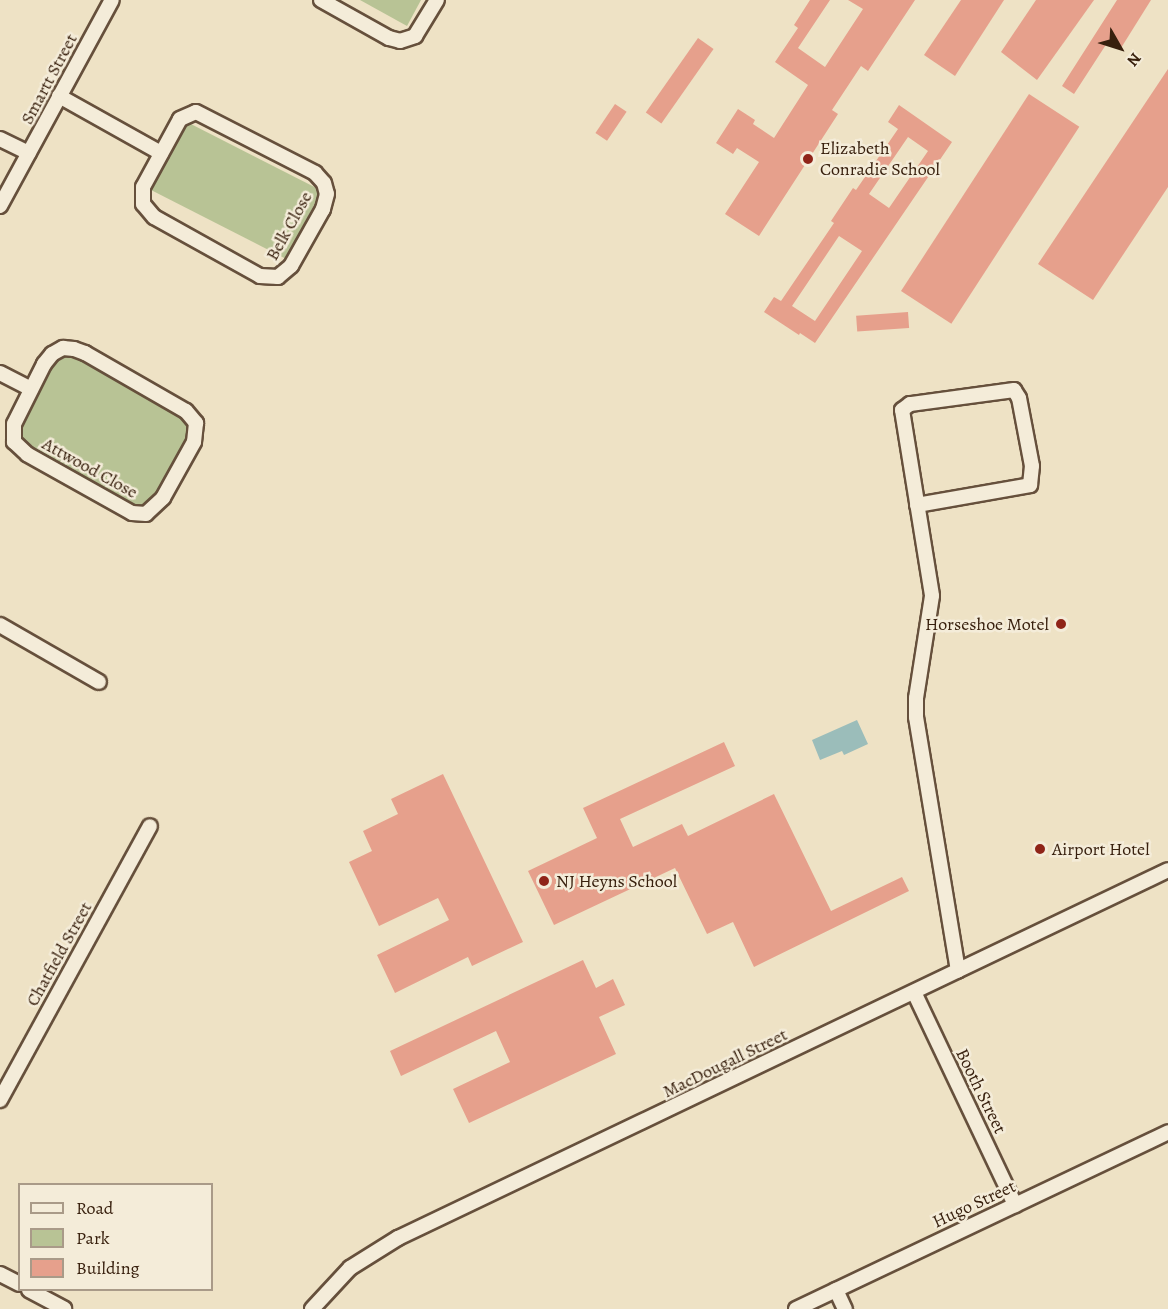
<!DOCTYPE html>
<html>
<head>
<meta charset="utf-8">
<style>
	body { margin:0 }
	#map { position:relative; width:1168px; height:1309px; overflow:hidden; background:#eee2c5; font-family:Alegreya,serif }
	div>[style] { position:absolute }
	[style*='--x'] { left:calc(var(--x)*1px); top:calc(var(--y)*1px); width:calc(var(--w)*1px); rotate:calc(var(--a)*1deg) }
	.green>* { inset:0; background:#b8c395; transform-origin:0 0 }
	.water>* { inset:0; background:#9bbdba }
	.building>* { inset:0; background:#e6a08c; transform-origin:0 0 }
	.roads { filter:drop-shadow(2px 0 #66503c) drop-shadow(-2px 0 #66503c) drop-shadow(0 2px #66503c) drop-shadow(0 -2px #66503c) }
	.minor>* { height:14px; margin:-7px; padding:0 7px; transform-origin:7px; border-radius:7px; background:#f4ecd9 }
	.dots>* { width:16px; height:16px; translate:-50% -50%; box-sizing:border-box; border:3px solid #f4ecd9; border-radius:50% }
	span { translate:-50% -50%; white-space:nowrap; text-align:center; line-height:1.15; -webkit-text-stroke:5px #f4ecd9; paint-order:stroke }
	.street-label { font-size:18px; color:#38200e }
	.poi-label { font-size:18px; color:#38200e }
	.left { translate:0 -50%; text-align:left }
	.right { translate:-100% -50%; text-align:right }
	.legend { position:absolute; left:18px; top:1183px; width:195px; height:108px; box-sizing:border-box; background:#f4ecd9; border:2px solid #a99a88; margin:0; padding:8px 10px; list-style:none; font-size:18px; color:#38200e }
	.legend li { display:flex; align-items:center; gap:12px; height:30px }
	.legend b { width:30px; border:2px solid #a99a88 }
	.north { position:absolute; left:1090px; top:18px; width:60px; height:60px; -webkit-text-stroke:4px #f4ecd9; paint-order:stroke; rotate:129deg; font-size:16px; font-weight:700; line-height:24px; text-align:center; color:#38200e }
	.north::after { content:''; display:block; margin:auto; width:21px; height:27px; background:#38200e; clip-path:polygon(50% 0,100% 100%,50% 72%,0 100%) }
</style>
</head>
<body>
<div id="map">
	<div class="green">
		<div style="clip-path:polygon(360px 0,421px 0,407px 26px)"></div>
		<div style="left:185px;top:121px;width:153px;height:77px;rotate:27deg"></div>
		<div style="clip-path:polygon(65px 357px,76px 357px,185px 419px,189px 434px,153px 502px,138px 506px,31px 447px,22px 439px,19px 431px,54px 364px)"></div>
	</div>
	<div class="water">
		<div style="clip-path:polygon(857px 720px,868px 744px,844px 755px,842px 751px,820px 760px,812px 740px)"></div>
	</div>
	<div class="building">
		<div style="clip-path:polygon(810px 0,830px 0,798px 48px,825px 67px,863px 9px,848px 0,915px 0,868px 71px,861px 66px,832px 110px,838px 114px,759px 236px,725px 214px,759px 162px,737px 148px,733px 154px,716px 143px,738px 109px,755px 120px,753px 124px,774px 138px,808px 85px,775px 62px,798px 28px,794px 25px)"></div>
		<div style="clip-path:polygon(961px 0,1004px 0,955px 76px,924px 55px)"></div>
		<div style="clip-path:polygon(1036px 0,1094px 0,1037px 80px,1001px 52px)"></div>
		<div style="clip-path:polygon(1117px 0,1151px 0,1121px 48px,1109px 40px,1074px 94px,1062px 86px)"></div>
		<div style="left:698px;top:38px;width:19px;height:91px;rotate:35deg"></div>
		<div style="clip-path:polygon(1168px 69px,1168px 187px,1093px 300px,1038px 264px)"></div>
		<div style="left:1029px;top:94px;width:60px;height:235px;rotate:33deg"></div>
		<div style="left:615px;top:104px;width:14px;height:35px;rotate:34deg"></div>
		<div style="clip-path:polygon(evenodd,899px 105px,952px 142px,815px 343px,800px 333px,799px 335px,764px 312px,774px 297px,781px 301px,834px 223px,831px 221px,853px 188px,856px 190px,898px 129px,888px 122px,899px 105px,908px 137px,928px 151px,889px 208px,869px 194px,908px 137px,899px 105px,839px 236px,862px 251px,815px 321px,792px 306px,839px 236px)"></div>
		<div style="left:908px;top:312px;width:16px;height:52px;rotate:86deg"></div>
		<div style="clip-path:polygon(724px 742px,735px 766px,620px 819px,633px 847px,682px 824px,688px 836px,774px 794px,831px 911px,902px 877px,909px 891px,754px 967px,733px 922px,707px 934px,675px 868px,554px 925px,528px 871px,597px 838px,583px 808px)"></div>
		<div style="clip-path:polygon(443px 774px,523px 942px,472px 966px,468px 957px,395px 993px,377px 955px,449px 920px,438px 898px,379px 926px,349px 862px,372px 851px,363px 831px,398px 814px,391px 799px)"></div>
		<div style="clip-path:polygon(583px 960px,596px 988px,613px 979px,625px 1005px,599px 1017px,616px 1054px,469px 1123px,453px 1089px,510px 1062px,496px 1031px,401px 1076px,390px 1051px)"></div>
	</div>
	<div class="roads">
		<div class="minor">
			<div style="--x:321;--y:0;--w:78;--a:29.2"></div>
			<div style="--x:389;--y:38;--w:11;--a:15"></div>
			<div style="--x:400;--y:41;--w:16;--a:-18"></div>
			<div style="--x:415;--y:36;--w:42;--a:-58.6"></div>
			<div style="--x:59;--y:96;--w:117;--a:29.2"></div>
			<div style="--x:196;--y:112;--w:134;--a:27.1"></div>
			<div style="--x:315;--y:173;--w:13;--a:48"></div>
			<div style="--x:324;--y:183;--w:11;--a:75"></div>
			<div style="--x:327;--y:194;--w:16;--a:105"></div>
			<div style="--x:323;--y:209;--w:65;--a:119.3"></div>
			<div style="--x:291;--y:266;--w:17;--a:140"></div>
			<div style="--x:278;--y:277;--w:18;--a:-177"></div>
			<div style="--x:260;--y:276;--w:121;--a:-150.9"></div>
			<div style="--x:154;--y:217;--w:17;--a:-130"></div>
			<div style="--x:143;--y:204;--w:17;--a:-90"></div>
			<div style="--x:143;--y:187;--w:77;--a:-61.4"></div>
			<div style="--x:180;--y:119;--w:17;--a:-24"></div>
			<div style="--x:0;--y:139;--w:32;--a:26"></div>
			<div style="--x:0;--y:206;--w:234;--a:-61.5"></div>
			<div style="--x:63;--y:348;--w:11;--a:5"></div>
			<div style="--x:74;--y:349;--w:12;--a:20"></div>
			<div style="--x:85;--y:353;--w:116;--a:29.9"></div>
			<div style="--x:186;--y:411;--w:16;--a:50"></div>
			<div style="--x:196;--y:423;--w:19;--a:96"></div>
			<div style="--x:194;--y:442;--w:64;--a:119"></div>
			<div style="--x:163;--y:498;--w:23;--a:137"></div>
			<div style="--x:146;--y:514;--w:14;--a:-176"></div>
			<div style="--x:132;--y:513;--w:120;--a:-150.7"></div>
			<div style="--x:27;--y:454;--w:18;--a:-137"></div>
			<div style="--x:14;--y:442;--w:18;--a:-90"></div>
			<div style="--x:14;--y:424;--w:67;--a:-63.4"></div>
			<div style="--x:44;--y:364;--w:13;--a:-51"></div>
			<div style="--x:52;--y:354;--w:13;--a:-29"></div>
			<div style="--x:0;--y:373;--w:35;--a:27"></div>
			<div style="--x:917;--y:505;--w:115;--a:-10"></div>
			<div style="--x:1030;--y:485;--w:19;--a:-84"></div>
			<div style="--x:1032;--y:466;--w:69;--a:-100.8"></div>
			<div style="--x:1019;--y:398;--w:9;--a:-122"></div>
			<div style="--x:1014;--y:390;--w:105;--a:172.3"></div>
			<div style="--x:910;--y:404;--w:10;--a:143"></div>
			<div style="--x:902;--y:410;--w:188;--a:80.8"></div>
			<div style="--x:932;--y:596;--w:103;--a:98.9"></div>
			<div style="--x:916;--y:698;--w:19;--a:90"></div>
			<div style="--x:916;--y:717;--w:257;--a:80.6"></div>
			<div style="--x:0;--y:625;--w:114;--a:29.9"></div>
			<div style="--x:914;--y:992;--w:236;--a:64.6"></div>
			<div style="--x:0;--y:1100;--w:312;--a:-61.3"></div>
			<div style="--x:0;--y:1274;--w:22;--a:27"></div>
			<div style="--x:29;--y:1290;--w:40;--a:28"></div>
			<div style="--x:836;--y:1290;--w:21;--a:65"></div>
			<div style="--x:312;--y:1309;--w:56;--a:-47.2"></div>
			<div style="--x:350;--y:1268;--w:57;--a:-32"></div>
			<div style="--x:398;--y:1238;--w:853;--a:-25.54"></div>
			<div style="--x:796;--y:1309;--w:412;--a:-25.4"></div>
		</div>
	</div>
	<div class="dots">
		<div style="left:808px;top:159px;background:#8f2418"></div>
		<div style="left:1061px;top:624px;background:#8f2418"></div>
		<div style="left:1040px;top:849px;background:#8f2418"></div>
		<div style="left:544px;top:881px;background:#8f2418"></div>
	</div>
	<div class="street-label">
		<span style="left:49px;top:79px;rotate:-62deg">Smartt Street</span>
		<span style="left:289px;top:226px;rotate:-61deg">Belk Close</span>
		<span style="left:90px;top:468px;rotate:29deg">Attwood Close</span>
		<span style="left:59px;top:954px;rotate:-61deg">Chatfield Street</span>
		<span style="left:725px;top:1063px;rotate:-26deg">MacDougall Street</span>
		<span style="left:981px;top:1091px;rotate:64deg">Booth Street</span>
		<span style="left:974px;top:1204px;rotate:-25deg">Hugo Street</span>
	</div>
	<div class="poi-label">
		<span class="left" style="left:820px;top:159px">Elizabeth<br>Conradie School</span>
		<span class="right" style="left:1049px;top:624px">Horseshoe Motel</span>
		<span class="left" style="left:1052px;top:849px">Airport Hotel</span>
		<span class="left" style="left:556px;top:881px">NJ Heyns School</span>
	</div>
	<ul class="legend">
	<li><b style="height:8px;background:#f4ecd9"></b>Road</li>
	<li><b style="height:16px;background:#b8c395"></b>Park</li>
	<li><b style="height:16px;background:#e6a08c"></b>Building</li>
	</ul>
	<div class="north">N</div>
</div>
</body>
</html>
